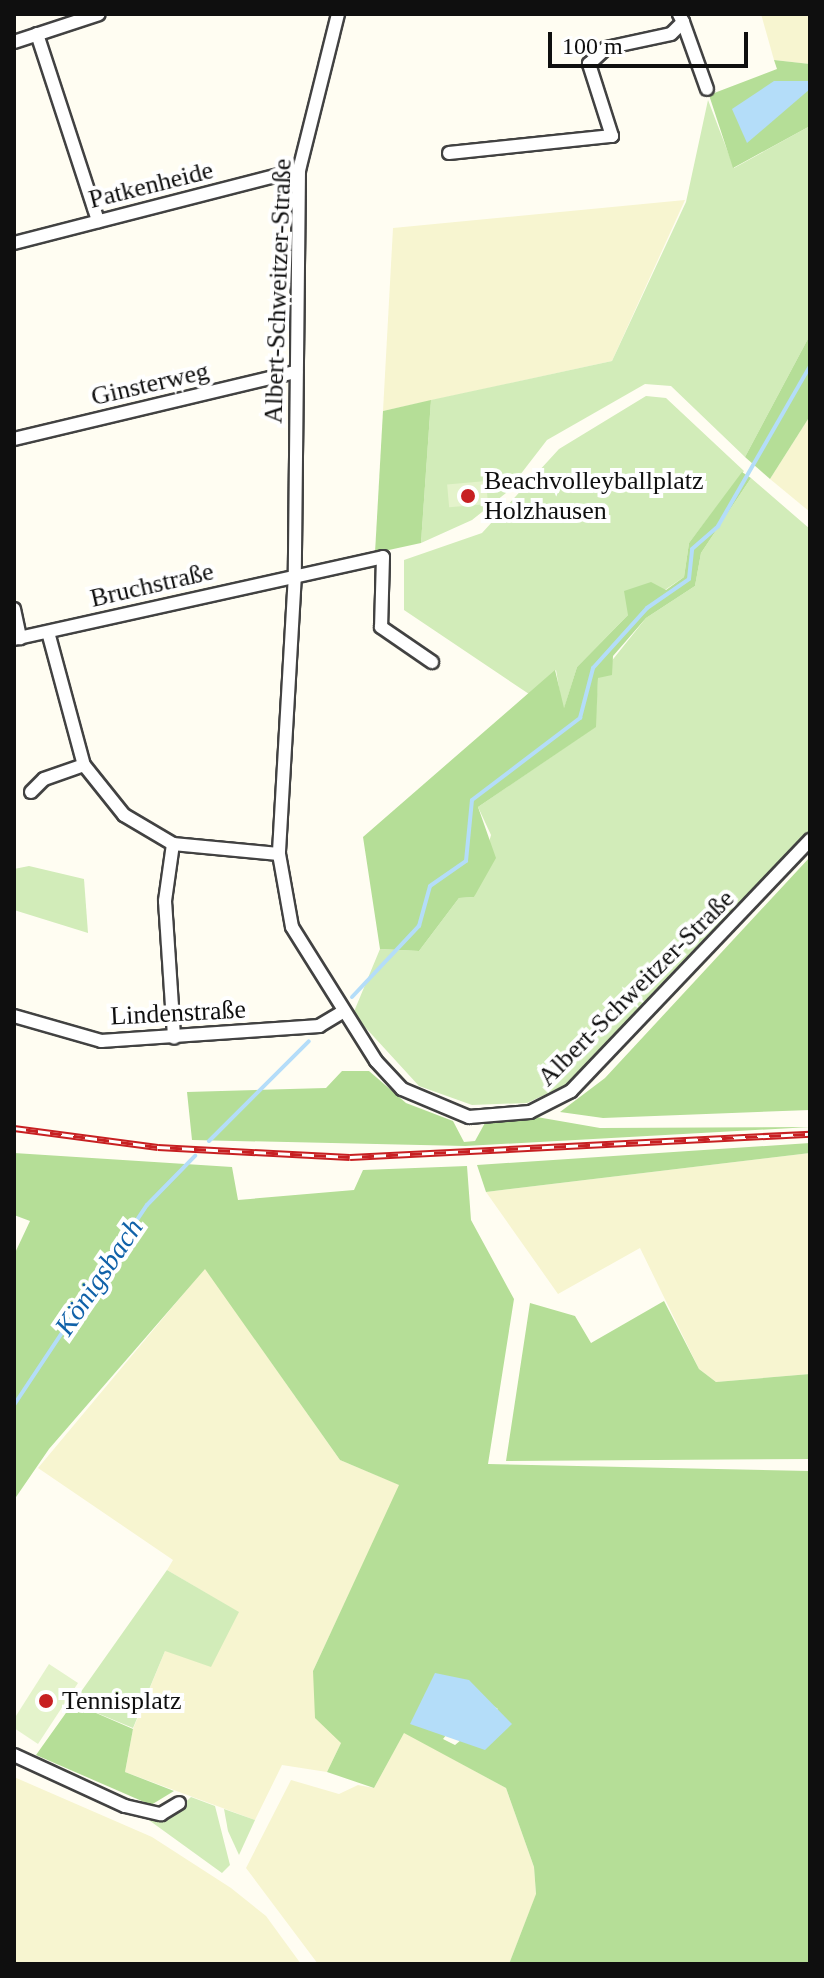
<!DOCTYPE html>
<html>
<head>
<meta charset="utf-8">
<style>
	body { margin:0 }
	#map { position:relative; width:824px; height:1978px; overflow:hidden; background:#fffdf2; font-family:Georgia,serif }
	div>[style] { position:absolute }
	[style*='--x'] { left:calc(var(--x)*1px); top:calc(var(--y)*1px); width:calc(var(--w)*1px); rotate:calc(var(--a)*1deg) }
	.farmland>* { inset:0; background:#f7f5d0 }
	.green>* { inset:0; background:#d2ecb9 }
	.forest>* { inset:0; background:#b5de97 }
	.pitch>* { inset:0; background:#e4f3cb; transform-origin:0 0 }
	.water>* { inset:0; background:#b4ddf9 }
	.stream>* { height:4px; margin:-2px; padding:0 2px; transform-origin:2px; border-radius:2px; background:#b4ddf9 }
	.roads { filter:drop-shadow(2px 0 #424242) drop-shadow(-2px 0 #424242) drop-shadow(0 2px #424242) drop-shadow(0 -2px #424242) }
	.street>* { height:12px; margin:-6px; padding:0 6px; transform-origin:6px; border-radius:6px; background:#fff }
	.rail>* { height:7px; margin-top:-3.5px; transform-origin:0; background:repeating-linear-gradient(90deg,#fff 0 12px,#c72022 0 24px); box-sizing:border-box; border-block:2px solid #c72022 }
	.dots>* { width:22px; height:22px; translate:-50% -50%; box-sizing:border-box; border:4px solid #fff; border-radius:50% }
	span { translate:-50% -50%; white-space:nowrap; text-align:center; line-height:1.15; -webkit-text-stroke:8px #fff; paint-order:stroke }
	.street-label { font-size:26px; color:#0f0f0f }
	.poi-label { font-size:26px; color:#0f0f0f }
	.left { translate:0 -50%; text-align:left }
	.water-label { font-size:28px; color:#1162a9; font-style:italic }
	.frame { position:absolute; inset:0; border:16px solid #0f0f0f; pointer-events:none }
	.scale { position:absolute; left:548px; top:32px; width:200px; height:36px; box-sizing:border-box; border:4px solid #0f0f0f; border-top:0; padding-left:10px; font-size:24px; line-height:28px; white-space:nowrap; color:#0f0f0f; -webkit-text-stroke:6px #fff; paint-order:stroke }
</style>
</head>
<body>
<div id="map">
	<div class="farmland">
		<div style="clip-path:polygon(761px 14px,810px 14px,810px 64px,774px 60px)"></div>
		<div style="clip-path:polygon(685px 200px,612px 361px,383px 411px,393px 228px)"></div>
		<div style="clip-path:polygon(810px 416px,810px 512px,770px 479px)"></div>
		<div style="clip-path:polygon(810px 1153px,810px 1374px,716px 1382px,699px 1369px,640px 1248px,558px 1294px,486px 1192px)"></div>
		<div style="clip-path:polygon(205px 1268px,340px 1460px,400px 1485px,313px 1671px,341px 1743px,327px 1772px,282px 1765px,255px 1820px,125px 1772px,133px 1729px,165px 1651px,238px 1612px,167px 1570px,173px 1560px,38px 1468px)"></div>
		<div style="clip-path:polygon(404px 1732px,506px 1788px,534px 1867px,536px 1895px,509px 1964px,318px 1964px,246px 1868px,291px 1780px,339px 1794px,358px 1785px,374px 1788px)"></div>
		<div style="clip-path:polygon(14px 1777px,152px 1837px,231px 1888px,266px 1916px,301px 1964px,14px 1964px)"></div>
	</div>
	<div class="green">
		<div style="clip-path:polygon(708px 100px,734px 168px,810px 126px,810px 335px,745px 457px,671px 386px,645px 384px,547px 440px,506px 493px,472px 520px,421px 543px,431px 400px,612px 361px,686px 202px)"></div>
		<div style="clip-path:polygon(646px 396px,666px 398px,744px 471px,689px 543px,684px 577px,628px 615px,577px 667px,563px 712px,556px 670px,529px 694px,404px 610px,404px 560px,482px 533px,559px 449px)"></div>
		<div style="clip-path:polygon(751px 478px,810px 529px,810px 830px,568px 1084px,527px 1103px,472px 1105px,419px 1086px,353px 1014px,380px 949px,419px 951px,459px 898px,474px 897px,491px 835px,478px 807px,595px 727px,598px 678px,646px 618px,695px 586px,701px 553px)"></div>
		<div style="clip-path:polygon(29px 866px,84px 879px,88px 933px,14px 910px,14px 869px)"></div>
		<div style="clip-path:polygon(167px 1570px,239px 1612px,211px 1667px,165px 1651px,133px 1728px,73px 1703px)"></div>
		<div style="clip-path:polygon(191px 1797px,215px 1806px,230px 1865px,222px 1873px,146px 1818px,171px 1816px)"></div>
		<div style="clip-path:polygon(224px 1809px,255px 1820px,239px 1855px,228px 1831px)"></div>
	</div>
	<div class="forest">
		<div style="clip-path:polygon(774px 60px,810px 64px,810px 126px,733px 168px,709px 95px,777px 69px)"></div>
		<div style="clip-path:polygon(810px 335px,810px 416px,770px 479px,745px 457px)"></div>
		<div style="clip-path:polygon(431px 400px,421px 543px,375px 553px,383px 411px)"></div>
		<div style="clip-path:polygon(742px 472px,751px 478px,701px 553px,695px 586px,646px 618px,613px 656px,612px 675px,598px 678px,596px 727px,478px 807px,496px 858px,474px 897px,459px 898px,419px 951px,380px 949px,363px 837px,555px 670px,564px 708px,577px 667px,628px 615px,624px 591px,651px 582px,666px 590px,684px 577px,689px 543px)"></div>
		<div style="clip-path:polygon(810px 857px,810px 1110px,603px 1118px,560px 1112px,605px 1078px)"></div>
		<div style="clip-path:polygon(342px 1071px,369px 1071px,406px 1103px,453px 1121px,464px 1142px,475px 1141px,486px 1121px,531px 1116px,600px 1128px,810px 1127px,465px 1146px,192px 1140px,187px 1092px,326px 1088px)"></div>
		<div style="clip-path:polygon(810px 1143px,810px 1153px,486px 1192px,477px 1165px)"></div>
		<div style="clip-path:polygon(evenodd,14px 1153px,232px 1167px,238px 1200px,354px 1190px,363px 1170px,467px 1166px,471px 1220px,514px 1299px,488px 1464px,810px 1471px,810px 1964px,509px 1964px,536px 1894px,534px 1867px,506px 1788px,404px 1733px,374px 1788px,327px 1772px,341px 1743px,315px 1718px,313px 1671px,399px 1485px,340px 1460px,205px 1269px,49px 1449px,14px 1500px,14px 1255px,30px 1221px,14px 1215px,14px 1153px,477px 1695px,498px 1709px,455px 1745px,443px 1739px,477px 1695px)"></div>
		<div style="clip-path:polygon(664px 1301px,699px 1369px,716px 1382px,810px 1374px,810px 1459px,506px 1461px,530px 1303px,575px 1316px,591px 1343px)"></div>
		<div style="clip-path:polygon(73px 1703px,133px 1729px,125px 1772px,174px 1791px,151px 1805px,36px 1755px)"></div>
	</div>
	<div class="pitch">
		<div style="left:486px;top:481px;width:23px;height:39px;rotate:85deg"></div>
		<div style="clip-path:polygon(49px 1664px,78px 1683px,38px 1744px,14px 1728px,14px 1719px)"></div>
	</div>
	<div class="water">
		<div style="clip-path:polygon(774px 81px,810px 81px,810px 89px,747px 143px,732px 109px)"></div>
		<div style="clip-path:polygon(435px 1673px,469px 1680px,512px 1724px,485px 1750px,410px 1724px)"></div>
	</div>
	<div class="stream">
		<div style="--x:352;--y:997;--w:98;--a:-46.7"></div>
		<div style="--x:419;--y:926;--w:41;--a:-74.6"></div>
		<div style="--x:430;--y:886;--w:44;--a:-34.8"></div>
		<div style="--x:466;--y:861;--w:61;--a:-84.4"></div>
		<div style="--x:472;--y:800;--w:136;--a:-37.2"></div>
		<div style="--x:580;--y:718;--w:52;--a:-75.4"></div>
		<div style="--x:593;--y:668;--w:81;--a:-48"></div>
		<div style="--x:647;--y:608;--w:51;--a:-34.6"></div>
		<div style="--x:689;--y:579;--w:30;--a:-84"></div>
		<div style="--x:692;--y:549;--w:35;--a:-41"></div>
		<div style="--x:718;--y:526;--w:185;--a:-60.1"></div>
		<div style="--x:209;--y:1141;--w:141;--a:-45"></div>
		<div style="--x:14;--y:1405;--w:240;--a:-56.4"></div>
		<div style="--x:147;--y:1205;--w:69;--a:-45.6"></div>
	</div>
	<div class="roads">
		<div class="street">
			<div style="--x:338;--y:14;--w:161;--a:104"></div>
			<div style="--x:299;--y:170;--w:404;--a:90.6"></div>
			<div style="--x:295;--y:574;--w:280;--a:93.3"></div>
			<div style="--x:279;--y:854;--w:74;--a:79.9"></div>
			<div style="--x:292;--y:927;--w:158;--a:57.9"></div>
			<div style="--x:376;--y:1061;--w:38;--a:47"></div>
			<div style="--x:402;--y:1089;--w:73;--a:22.7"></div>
			<div style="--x:469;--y:1117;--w:61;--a:-4.7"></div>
			<div style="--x:530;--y:1112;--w:46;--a:-27.1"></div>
			<div style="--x:571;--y:1091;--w:347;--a:-46.4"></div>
			<div style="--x:683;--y:22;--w:71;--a:70.3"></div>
			<div style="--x:37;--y:34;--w:197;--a:71.9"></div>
			<div style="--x:14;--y:42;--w:89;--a:-18.2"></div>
			<div style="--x:449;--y:153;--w:164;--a:-6"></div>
			<div style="--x:612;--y:136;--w:76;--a:-107.7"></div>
			<div style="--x:589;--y:64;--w:23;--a:-43"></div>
			<div style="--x:606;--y:48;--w:66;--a:-12.2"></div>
			<div style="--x:671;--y:34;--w:17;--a:-45"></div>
			<div style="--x:683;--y:22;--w:9;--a:-117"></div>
			<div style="--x:14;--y:243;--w:294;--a:-14.4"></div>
			<div style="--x:14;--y:439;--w:290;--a:-13.4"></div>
			<div style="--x:14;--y:609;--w:30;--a:78"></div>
			<div style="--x:48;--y:632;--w:138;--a:74.9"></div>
			<div style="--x:84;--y:765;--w:64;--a:51.3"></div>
			<div style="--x:124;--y:815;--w:57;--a:30.6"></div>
			<div style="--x:173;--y:844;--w:106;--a:5.4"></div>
			<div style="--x:14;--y:639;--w:378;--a:-12.5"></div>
			<div style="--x:383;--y:557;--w:70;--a:91.6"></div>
			<div style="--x:381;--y:627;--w:62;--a:34.5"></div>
			<div style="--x:31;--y:792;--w:18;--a:-45"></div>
			<div style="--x:44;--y:779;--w:42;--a:-19.3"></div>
			<div style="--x:173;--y:844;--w:58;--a:98"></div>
			<div style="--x:165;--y:901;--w:137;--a:86.2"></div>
			<div style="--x:14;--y:1016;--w:91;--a:16"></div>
			<div style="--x:101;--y:1041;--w:219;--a:-3.9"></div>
			<div style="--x:319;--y:1026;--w:29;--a:-31"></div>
			<div style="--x:14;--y:1755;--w:122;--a:24.7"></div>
			<div style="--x:125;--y:1806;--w:37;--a:13"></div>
			<div style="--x:161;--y:1814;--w:21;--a:-31"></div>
		</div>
	</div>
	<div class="rail">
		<div style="--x:14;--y:1128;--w:145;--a:7.5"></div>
		<div style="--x:158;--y:1147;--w:192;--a:3"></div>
		<div style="--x:350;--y:1157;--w:461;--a:-2.9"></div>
	</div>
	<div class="dots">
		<div style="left:468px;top:496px;background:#c72022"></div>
		<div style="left:46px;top:1701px;background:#c72022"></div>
	</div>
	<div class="street-label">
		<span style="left:151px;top:185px;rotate:-14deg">Patkenheide</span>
		<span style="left:278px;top:291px;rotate:-88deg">Albert-Schweitzer-Straße</span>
		<span style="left:150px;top:384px;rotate:-13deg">Ginsterweg</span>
		<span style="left:152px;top:585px;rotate:-13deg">Bruchstraße</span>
		<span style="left:636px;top:988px;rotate:-45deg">Albert-Schweitzer-Straße</span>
		<span style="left:178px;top:1013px;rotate:-3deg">Lindenstraße</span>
	</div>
	<div class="poi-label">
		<span class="left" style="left:484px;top:496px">Beachvolleyballplatz<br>Holzhausen</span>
		<span class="left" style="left:62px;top:1701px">Tennisplatz</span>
	</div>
	<div class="water-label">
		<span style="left:99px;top:1277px;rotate:-56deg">Königsbach</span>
	</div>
	<div class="frame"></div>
	<div class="scale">100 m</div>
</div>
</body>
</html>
